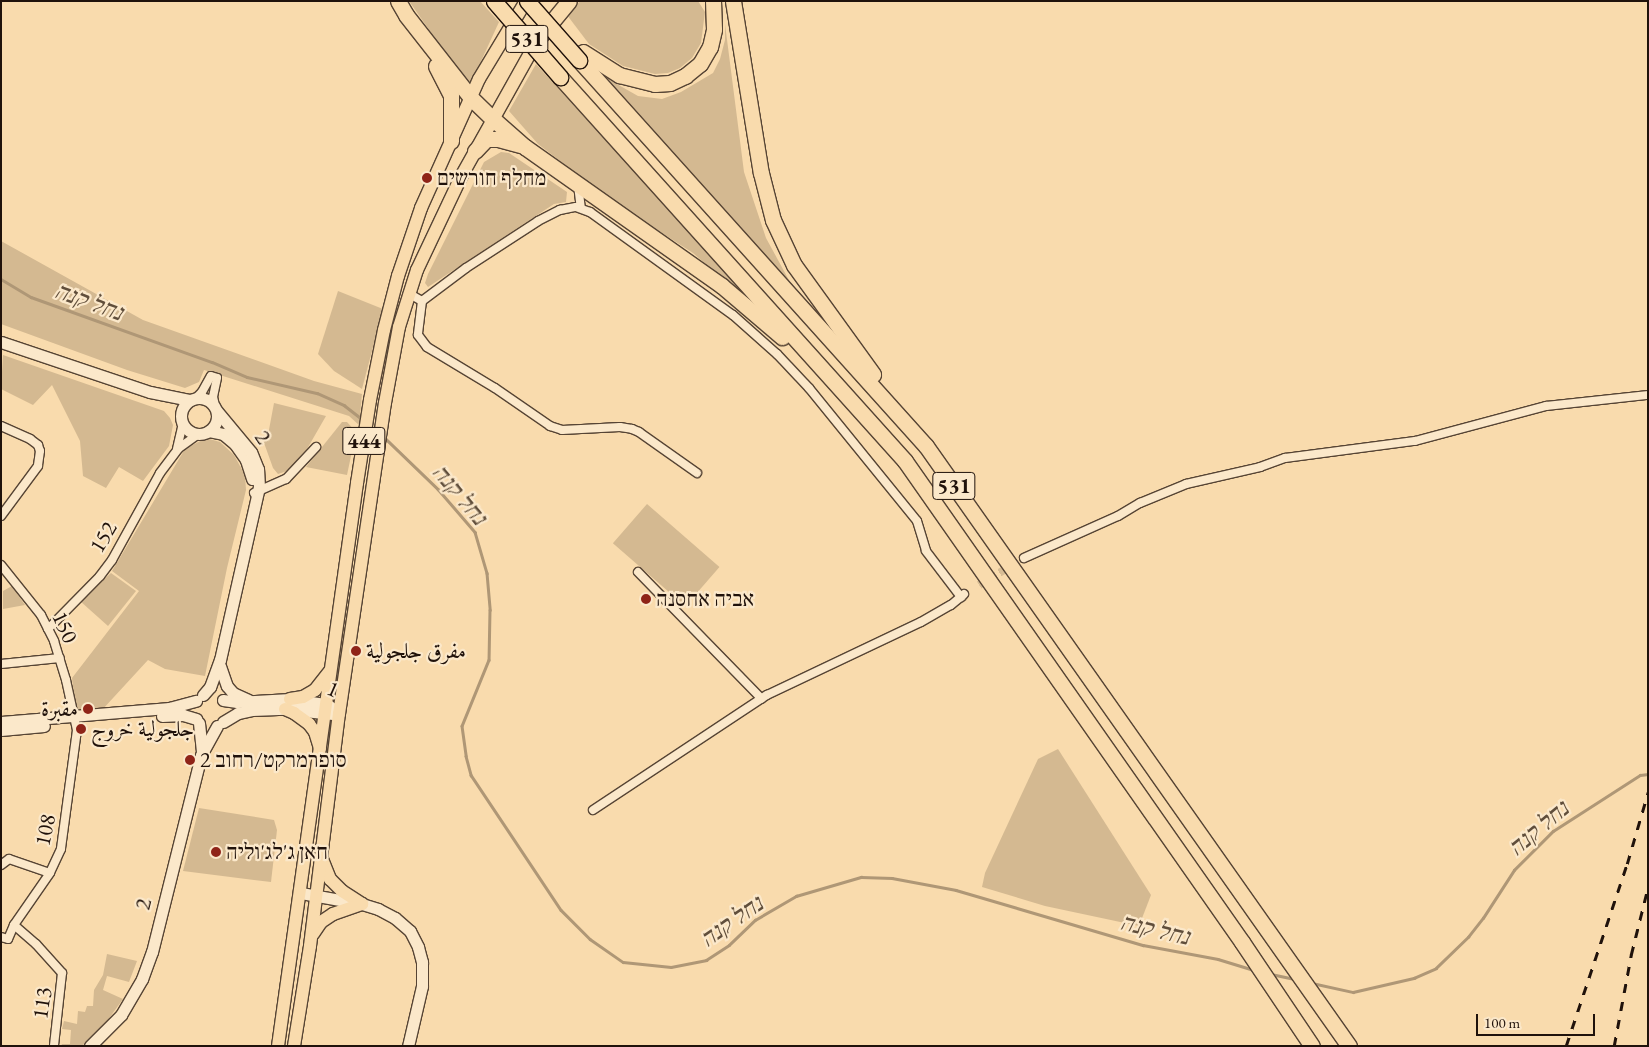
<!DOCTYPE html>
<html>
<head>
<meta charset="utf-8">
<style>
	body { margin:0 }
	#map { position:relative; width:1649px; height:1047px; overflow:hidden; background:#f9dbad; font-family:"EB Garamond",Amiri,"Frank Ruhl Libre",serif }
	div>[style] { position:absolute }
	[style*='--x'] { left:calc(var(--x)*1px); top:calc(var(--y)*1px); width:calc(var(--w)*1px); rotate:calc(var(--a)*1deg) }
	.green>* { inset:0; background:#d4b991; transform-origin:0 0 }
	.stream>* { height:2.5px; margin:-1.25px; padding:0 1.25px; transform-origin:1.25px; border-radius:1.25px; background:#af9776 }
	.street-tunnel>* { height:8px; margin-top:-4px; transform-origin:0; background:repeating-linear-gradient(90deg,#d8bd95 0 8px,transparent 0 12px) }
	.roads { filter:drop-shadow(1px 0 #564434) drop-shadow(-1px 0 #564434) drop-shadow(0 1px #564434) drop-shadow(0 -1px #564434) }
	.street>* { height:8px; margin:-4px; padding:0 4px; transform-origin:4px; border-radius:4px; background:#fbe8ca }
	.secondary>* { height:11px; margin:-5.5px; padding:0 5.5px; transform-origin:5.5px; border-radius:5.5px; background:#fbe8ca }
	.secondary>.ring { margin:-5.5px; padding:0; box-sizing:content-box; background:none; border:11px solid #fbe8ca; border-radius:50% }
	.primary>* { height:12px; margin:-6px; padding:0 6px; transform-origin:6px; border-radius:6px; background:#f9dbad }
	.highway>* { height:15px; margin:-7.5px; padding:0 7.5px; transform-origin:7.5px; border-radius:7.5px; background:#f9dbad }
	.rail>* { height:2.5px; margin-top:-1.25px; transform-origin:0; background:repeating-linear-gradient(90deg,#20120b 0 9px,transparent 0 18px) }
	.bridges { filter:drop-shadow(1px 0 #20120b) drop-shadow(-1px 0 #20120b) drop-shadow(0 1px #20120b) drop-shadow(0 -1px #20120b) }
	.highway-bridge>* { height:15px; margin:-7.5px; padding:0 7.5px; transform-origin:7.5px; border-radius:7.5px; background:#f9dbad }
	.dots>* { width:14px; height:14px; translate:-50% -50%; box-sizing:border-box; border:2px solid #fbe8ca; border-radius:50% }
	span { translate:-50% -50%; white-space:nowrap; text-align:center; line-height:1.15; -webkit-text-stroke:4.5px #fbe8ca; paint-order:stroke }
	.shield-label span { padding:1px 4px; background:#fbe8ca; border:1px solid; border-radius:4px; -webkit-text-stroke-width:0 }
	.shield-label { font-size:21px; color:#20120b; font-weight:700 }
	.poi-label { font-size:22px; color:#20120b }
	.left { translate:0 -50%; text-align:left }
	.right { translate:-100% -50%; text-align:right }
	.street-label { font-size:22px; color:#20120b }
	.water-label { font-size:24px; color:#604e3b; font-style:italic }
	.frame { position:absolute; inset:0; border:2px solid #20120b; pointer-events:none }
	.scale { position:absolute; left:1476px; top:1014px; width:119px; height:22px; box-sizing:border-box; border:2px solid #20120b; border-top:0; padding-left:6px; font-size:15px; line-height:18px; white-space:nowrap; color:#20120b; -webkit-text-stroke:4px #fbe8ca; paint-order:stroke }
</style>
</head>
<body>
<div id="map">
	<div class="green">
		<div style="clip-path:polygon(409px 1px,480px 1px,499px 22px,471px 83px,448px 57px)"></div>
		<div style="clip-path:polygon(580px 1px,698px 1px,705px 12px,701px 43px,692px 58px,680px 68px,668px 73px,655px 74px,623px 66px,589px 44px,567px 15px)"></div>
		<div style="clip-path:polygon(725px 24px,744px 172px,766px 238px,790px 282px,608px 79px,638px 96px,662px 99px,681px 92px,713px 73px,720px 59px,725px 40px)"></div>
		<div style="clip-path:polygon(536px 64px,769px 319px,693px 253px,611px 200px,538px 144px,509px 111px)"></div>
		<div style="clip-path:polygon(501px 152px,509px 153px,567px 192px,566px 202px,554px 204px,428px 287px,425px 283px,428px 274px,484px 162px)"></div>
		<div style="clip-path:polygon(1px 241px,143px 320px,314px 381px,362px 394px,359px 425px,349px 416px,204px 370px,199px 382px,185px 388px,127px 370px,1px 324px)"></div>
		<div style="clip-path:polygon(338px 291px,383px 309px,362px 389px,334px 371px,318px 354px)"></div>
		<div style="clip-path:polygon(3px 355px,164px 411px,170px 418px,173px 425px,169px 446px,143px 481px,119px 467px,106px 488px,83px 476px,80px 441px,52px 385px,33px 405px,1px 389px)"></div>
		<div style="clip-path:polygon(274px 403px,326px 416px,307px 449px,287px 471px,278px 474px,273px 468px,263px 440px,268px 435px)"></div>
		<div style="clip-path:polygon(342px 422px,347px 422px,356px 432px,347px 475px,306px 467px)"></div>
		<div style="clip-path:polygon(206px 438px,220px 442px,234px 455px,245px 475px,246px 490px,227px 568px,205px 676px,165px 669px,148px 660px,102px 710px,76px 711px,72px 678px,139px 591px,112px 571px,185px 449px)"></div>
		<div style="left:647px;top:504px;width:96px;height:52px;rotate:41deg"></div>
		<div style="clip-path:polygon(111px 573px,136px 591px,108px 626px,80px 601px)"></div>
		<div style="clip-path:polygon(12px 586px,25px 605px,3px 609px,3px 591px)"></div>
		<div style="clip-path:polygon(1058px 749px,1151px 895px,1139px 926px,1045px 906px,982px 887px,985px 873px,1038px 759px)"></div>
		<div style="clip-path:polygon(199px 808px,274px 820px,277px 830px,271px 882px,183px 871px)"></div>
		<div style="clip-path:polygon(107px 954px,137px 961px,129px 982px,107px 976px,103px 990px,123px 999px,102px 1028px,82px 1046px,61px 1046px,62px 1044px,70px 1044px,71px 1030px,62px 1029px,64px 1021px,77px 1024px,78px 1011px,85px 1012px,87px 1006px,93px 1006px,94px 990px,103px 975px)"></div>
	</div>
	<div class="stream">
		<div style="--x:1;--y:279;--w:35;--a:31"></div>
		<div style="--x:31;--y:297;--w:192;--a:19.8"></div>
		<div style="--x:212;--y:362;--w:38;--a:23"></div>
		<div style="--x:247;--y:377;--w:72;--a:12.9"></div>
		<div style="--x:317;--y:393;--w:30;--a:24"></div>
		<div style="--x:344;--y:405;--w:24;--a:38"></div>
		<div style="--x:385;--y:438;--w:74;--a:43.9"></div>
		<div style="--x:438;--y:489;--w:57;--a:49.3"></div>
		<div style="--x:475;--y:532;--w:43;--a:73.7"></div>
		<div style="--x:487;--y:573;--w:37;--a:85"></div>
		<div style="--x:490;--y:610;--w:50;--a:91.1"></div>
		<div style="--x:489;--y:660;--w:71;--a:112.2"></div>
		<div style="--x:462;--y:726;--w:30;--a:82"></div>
		<div style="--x:466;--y:756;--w:20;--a:75"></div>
		<div style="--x:471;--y:775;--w:162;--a:56.3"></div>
		<div style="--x:561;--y:910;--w:41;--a:45"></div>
		<div style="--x:590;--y:939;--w:40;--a:34.9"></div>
		<div style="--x:623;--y:962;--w:48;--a:5.9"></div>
		<div style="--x:671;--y:967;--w:36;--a:-11"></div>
		<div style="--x:706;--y:960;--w:27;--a:-33"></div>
		<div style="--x:729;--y:945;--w:36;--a:-44"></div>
		<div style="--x:755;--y:920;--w:48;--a:-30.3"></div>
		<div style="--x:796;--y:896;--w:68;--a:-16.3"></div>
		<div style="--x:861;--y:877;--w:31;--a:2"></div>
		<div style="--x:892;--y:878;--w:65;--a:10.6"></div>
		<div style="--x:956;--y:890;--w:195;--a:16.4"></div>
		<div style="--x:1143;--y:945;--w:76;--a:10.6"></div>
		<div style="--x:1218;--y:959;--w:37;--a:17"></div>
		<div style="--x:1271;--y:974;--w:25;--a:12"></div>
		<div style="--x:1312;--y:983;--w:42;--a:12.4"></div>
		<div style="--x:1353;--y:992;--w:63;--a:-12.9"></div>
		<div style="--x:1414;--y:978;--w:24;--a:-24"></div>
		<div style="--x:1436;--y:968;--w:45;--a:-44.1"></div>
		<div style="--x:1468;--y:937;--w:24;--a:-52"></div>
		<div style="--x:1483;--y:918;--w:57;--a:-57.1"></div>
		<div style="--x:1514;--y:870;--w:55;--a:-45"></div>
		<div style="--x:1553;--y:831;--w:103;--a:-32.8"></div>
		<div style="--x:1640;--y:775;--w:8;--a:-7"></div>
	</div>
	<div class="street-tunnel">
		<div style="--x:979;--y:585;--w:52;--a:-31"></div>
	</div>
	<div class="roads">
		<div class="street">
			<div style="--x:578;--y:185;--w:23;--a:83"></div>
			<div style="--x:408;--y:293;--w:16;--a:30"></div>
			<div style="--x:422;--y:301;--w:34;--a:97"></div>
			<div style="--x:418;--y:335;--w:15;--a:53"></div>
			<div style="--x:427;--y:347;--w:79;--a:31.1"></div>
			<div style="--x:495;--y:388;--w:67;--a:34.6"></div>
			<div style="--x:550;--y:426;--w:13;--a:18"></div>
			<div style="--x:562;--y:430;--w:58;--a:-3"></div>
			<div style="--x:620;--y:427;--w:12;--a:9"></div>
			<div style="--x:632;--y:429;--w:8;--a:23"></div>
			<div style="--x:639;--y:432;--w:71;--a:35.3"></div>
			<div style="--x:422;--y:301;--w:55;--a:-36.9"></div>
			<div style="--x:466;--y:268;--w:86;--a:-33.1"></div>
			<div style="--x:538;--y:221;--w:25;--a:-27"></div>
			<div style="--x:560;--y:210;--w:16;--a:-11"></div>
			<div style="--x:576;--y:207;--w:15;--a:20"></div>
			<div style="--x:590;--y:212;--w:176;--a:35.8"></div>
			<div style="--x:733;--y:315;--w:59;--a:41.6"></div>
			<div style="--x:777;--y:354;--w:47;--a:46.7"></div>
			<div style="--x:809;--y:388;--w:171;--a:50.9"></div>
			<div style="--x:917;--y:521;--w:31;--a:73"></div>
			<div style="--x:926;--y:551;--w:58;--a:52.7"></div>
			<div style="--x:196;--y:398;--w:8;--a:-45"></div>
			<div style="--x:202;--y:392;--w:18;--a:-61"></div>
			<div style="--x:211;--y:376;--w:6;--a:18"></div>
			<div style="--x:217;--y:378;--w:19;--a:102"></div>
			<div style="--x:213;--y:397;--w:9;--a:77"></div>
			<div style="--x:1;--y:426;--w:32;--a:24"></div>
			<div style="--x:30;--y:439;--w:10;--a:37"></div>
			<div style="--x:38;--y:445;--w:6;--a:72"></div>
			<div style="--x:40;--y:451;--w:15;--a:98"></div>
			<div style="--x:38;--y:466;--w:62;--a:126.5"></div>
			<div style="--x:177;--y:449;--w:26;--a:-77"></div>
			<div style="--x:254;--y:493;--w:35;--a:-24"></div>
			<div style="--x:286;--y:479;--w:44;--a:-46.8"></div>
			<div style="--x:1024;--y:558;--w:103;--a:-24.1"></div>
			<div style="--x:1118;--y:516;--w:26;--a:-31"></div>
			<div style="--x:1140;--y:503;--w:50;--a:-22.4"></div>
			<div style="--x:1186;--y:484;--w:76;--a:-12.9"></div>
			<div style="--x:1260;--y:467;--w:27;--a:-20"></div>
			<div style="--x:1285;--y:458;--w:131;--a:-7.5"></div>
			<div style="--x:1415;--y:441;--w:136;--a:-15"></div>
			<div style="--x:1546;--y:406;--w:103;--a:-6.2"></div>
			<div style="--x:1;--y:565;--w:64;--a:51.3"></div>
			<div style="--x:41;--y:615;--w:29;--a:63"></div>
			<div style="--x:54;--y:641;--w:41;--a:72.9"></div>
			<div style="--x:66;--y:680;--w:51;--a:77.6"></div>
			<div style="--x:77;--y:730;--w:120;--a:97.7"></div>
			<div style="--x:61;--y:849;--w:26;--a:115"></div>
			<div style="--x:50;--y:873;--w:63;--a:124.7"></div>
			<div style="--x:14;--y:925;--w:15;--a:113"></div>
			<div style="--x:8;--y:939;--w:7;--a:-164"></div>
			<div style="--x:638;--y:572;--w:177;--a:45.7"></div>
			<div style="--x:48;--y:629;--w:74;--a:-45.5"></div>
			<div style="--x:100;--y:576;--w:20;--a:-53"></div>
			<div style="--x:112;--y:560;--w:99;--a:-61.1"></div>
			<div style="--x:160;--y:473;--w:31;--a:-53"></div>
			<div style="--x:179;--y:448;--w:24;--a:-36"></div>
			<div style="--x:1;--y:664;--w:59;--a:-5.8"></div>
			<div style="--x:593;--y:810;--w:209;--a:-33.5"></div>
			<div style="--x:767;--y:695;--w:170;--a:-25.4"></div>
			<div style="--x:921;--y:622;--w:34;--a:-30"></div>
			<div style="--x:951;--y:605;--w:17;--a:-40"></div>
			<div style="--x:1;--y:865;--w:10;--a:-37"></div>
			<div style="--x:9;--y:859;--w:43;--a:18.9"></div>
			<div style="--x:14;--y:925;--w:29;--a:41"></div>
			<div style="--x:36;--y:944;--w:39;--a:48"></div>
			<div style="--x:62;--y:973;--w:73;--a:96.3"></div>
		</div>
		<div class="secondary">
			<div style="--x:1;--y:342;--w:157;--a:18.6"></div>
			<div style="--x:150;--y:392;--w:41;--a:11.3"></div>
			<div class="ring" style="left:181px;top:398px;width:25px;height:25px"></div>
			<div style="--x:209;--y:431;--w:14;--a:12"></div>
			<div style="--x:223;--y:434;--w:16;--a:40"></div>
			<div style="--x:235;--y:444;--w:19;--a:55"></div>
			<div style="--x:246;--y:460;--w:20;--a:72"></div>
			<div style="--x:220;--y:666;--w:21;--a:71"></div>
			<div style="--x:227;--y:686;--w:9;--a:49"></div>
			<div style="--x:233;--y:693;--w:17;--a:24"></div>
			<div style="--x:203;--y:695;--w:11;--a:-49"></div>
			<div style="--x:210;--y:687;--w:29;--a:-70"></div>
			<div style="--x:220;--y:660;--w:177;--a:-77.3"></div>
			<div style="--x:259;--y:487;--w:18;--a:-93"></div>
			<div style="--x:258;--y:469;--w:18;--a:-112"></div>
			<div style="--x:251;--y:452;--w:53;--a:-129.7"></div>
			<div style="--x:223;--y:700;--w:14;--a:8"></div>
			<div style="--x:237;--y:702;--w:53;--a:-3.2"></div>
			<div style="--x:290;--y:699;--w:37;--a:8"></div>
			<div style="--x:327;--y:704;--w:6;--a:39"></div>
			<div style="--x:162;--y:716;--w:21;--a:-3"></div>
			<div style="--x:183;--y:715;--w:14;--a:17"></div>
			<div style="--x:1;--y:722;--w:169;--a:-4.8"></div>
			<div style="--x:169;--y:708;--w:28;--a:-15"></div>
			<div style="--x:223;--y:722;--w:17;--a:-31"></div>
			<div style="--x:238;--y:713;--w:14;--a:-12"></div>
			<div style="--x:252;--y:710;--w:33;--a:-2"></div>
			<div style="--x:285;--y:709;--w:48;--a:5.9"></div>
			<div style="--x:199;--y:723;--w:28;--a:84"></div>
			<div style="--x:1;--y:730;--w:43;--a:-5.3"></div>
			<div style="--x:301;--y:893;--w:62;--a:10.2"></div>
			<div style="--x:362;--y:904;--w:17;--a:17"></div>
			<div style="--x:378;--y:909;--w:19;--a:28"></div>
			<div style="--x:395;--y:918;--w:20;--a:41"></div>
			<div style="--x:410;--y:931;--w:18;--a:63"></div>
			<div style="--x:418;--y:947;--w:16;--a:75"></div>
			<div style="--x:422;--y:962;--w:24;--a:90"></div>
			<div style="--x:422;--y:986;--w:62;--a:103.1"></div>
			<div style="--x:90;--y:1046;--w:44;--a:-45"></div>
			<div style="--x:121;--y:1015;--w:42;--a:-59.7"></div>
			<div style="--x:142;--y:979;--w:29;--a:-70"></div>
			<div style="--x:152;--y:952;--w:203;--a:-76"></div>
			<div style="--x:201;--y:755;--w:33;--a:-61"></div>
		</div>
		<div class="primary">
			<div style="--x:290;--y:699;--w:13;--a:-9"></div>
			<div style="--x:303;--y:697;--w:14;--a:-30"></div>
			<div style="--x:315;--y:690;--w:24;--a:-52"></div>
			<div style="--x:285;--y:709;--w:10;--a:24"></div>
			<div style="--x:294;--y:713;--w:19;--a:36"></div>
			<div style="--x:309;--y:724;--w:10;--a:53"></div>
			<div style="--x:315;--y:732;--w:17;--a:73"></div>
			<div style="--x:322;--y:859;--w:22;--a:68"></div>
			<div style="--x:330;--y:879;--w:17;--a:45"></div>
			<div style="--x:342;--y:891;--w:24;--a:33"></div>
			<div style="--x:313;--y:934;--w:14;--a:-56"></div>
			<div style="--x:321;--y:922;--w:14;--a:-34"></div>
			<div style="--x:333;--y:914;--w:31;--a:-19"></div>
			<div style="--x:278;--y:1046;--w:569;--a:-82.01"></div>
			<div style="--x:357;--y:483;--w:84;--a:-81.1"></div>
			<div style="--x:370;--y:400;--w:71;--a:-78.7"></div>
			<div style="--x:384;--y:330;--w:56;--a:-75.5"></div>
			<div style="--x:398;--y:276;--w:72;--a:-71.3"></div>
			<div style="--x:421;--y:208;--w:141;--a:-65.8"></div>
			<div style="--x:479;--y:79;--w:91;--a:-58.9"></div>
			<div style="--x:294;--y:1046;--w:101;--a:-80.9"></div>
			<div style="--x:310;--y:946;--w:234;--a:-82.9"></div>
			<div style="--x:339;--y:714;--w:314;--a:-81.6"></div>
			<div style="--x:385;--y:403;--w:77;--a:-79.6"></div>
			<div style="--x:399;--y:327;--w:60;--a:-72.5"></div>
			<div style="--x:417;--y:270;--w:105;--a:-64.7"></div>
			<div style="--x:462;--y:175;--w:156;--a:-60.8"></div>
		</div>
		<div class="highway">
			<div style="--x:398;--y:1;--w:16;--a:60"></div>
			<div style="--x:406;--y:15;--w:105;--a:51.9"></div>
			<div style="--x:471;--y:98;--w:30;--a:44"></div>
			<div style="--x:493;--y:119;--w:43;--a:41.2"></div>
			<div style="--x:525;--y:147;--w:241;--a:35.2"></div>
			<div style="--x:722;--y:286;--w:79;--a:40.4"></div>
			<div style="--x:733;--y:1;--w:174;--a:80.8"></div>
			<div style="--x:761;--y:173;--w:49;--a:75.7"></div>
			<div style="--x:773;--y:220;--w:50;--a:65"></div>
			<div style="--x:794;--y:265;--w:135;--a:54.1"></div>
			<div style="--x:540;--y:36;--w:45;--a:-50.4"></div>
			<div style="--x:583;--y:52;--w:43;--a:32.6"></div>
			<div style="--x:619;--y:75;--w:37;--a:14"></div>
			<div style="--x:655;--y:84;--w:15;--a:-4"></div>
			<div style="--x:670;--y:83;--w:17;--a:-25"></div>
			<div style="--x:685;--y:76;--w:19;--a:-39"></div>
			<div style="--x:700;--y:64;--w:20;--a:-60"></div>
			<div style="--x:710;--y:47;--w:18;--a:-77"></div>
			<div style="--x:714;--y:29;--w:28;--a:-92"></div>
			<div style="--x:579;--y:60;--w:519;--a:48.05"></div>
			<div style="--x:926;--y:446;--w:734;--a:54.82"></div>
			<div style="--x:436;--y:66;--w:33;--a:63"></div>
			<div style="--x:451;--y:95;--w:46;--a:90"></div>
			<div style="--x:560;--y:77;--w:516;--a:48.06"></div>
			<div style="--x:905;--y:461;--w:587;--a:54.98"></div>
			<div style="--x:1242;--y:942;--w:125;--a:56.1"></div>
			<div style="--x:475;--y:151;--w:16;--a:-47"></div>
			<div style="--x:486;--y:139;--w:12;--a:0"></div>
			<div style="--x:498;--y:139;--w:23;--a:15"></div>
		</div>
	</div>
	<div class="rail">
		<div style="--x:1566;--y:1046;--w:192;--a:-71.5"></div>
		<div style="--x:1627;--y:864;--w:75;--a:-73.7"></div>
		<div style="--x:1614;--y:1046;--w:93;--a:-79.4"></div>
		<div style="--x:1631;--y:955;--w:70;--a:-76"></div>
	</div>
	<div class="bridges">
		<div class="highway-bridge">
			<div style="--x:494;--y:1;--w:101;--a:49"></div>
			<div style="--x:527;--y:1;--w:79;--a:48.6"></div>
		</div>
	</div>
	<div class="dots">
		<div style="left:427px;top:178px;background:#8f2418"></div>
		<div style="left:646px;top:599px;background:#8f2418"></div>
		<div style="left:356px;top:651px;background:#8f2418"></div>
		<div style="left:88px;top:709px;background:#8f2418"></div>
		<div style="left:81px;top:729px;background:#8f2418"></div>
		<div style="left:190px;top:760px;background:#8f2418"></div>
		<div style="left:216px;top:852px;background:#8f2418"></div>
	</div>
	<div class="shield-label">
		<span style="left:527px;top:39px">531</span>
		<span style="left:364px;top:441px">444</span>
		<span style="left:954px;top:486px">531</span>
	</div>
	<div class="poi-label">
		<span class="left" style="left:437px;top:178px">מחלף חורשים</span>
		<span class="left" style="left:656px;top:599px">אביה אחסנה</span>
		<span class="left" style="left:366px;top:651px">مفرق جلجولية</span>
		<span class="right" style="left:78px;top:709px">مقبرة</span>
		<span class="left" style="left:91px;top:729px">جلجولية خروج</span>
		<span class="left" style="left:200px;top:760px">סופרמרקט/רחוב 2</span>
		<span class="left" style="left:226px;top:852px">חאן ג'לג'וליה</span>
	</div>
	<div class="street-label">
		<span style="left:263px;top:437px;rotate:56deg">2</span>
		<span style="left:103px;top:537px;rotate:-59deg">152</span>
		<span style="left:65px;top:627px;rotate:65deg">150</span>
		<span style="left:333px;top:689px;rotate:24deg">1</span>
		<span style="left:45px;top:830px;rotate:-78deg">108</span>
		<span style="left:143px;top:904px;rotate:-76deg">2</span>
		<span style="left:42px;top:1003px;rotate:-82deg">113</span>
	</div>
	<div class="water-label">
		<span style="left:89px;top:301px;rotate:20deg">נחל קנה</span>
		<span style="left:460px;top:494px;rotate:50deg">נחל קנה</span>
		<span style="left:1538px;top:828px;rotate:-40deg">נחל קנה</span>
		<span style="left:731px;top:921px;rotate:-35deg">נחל קנה</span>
		<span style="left:1155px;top:929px;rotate:13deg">נחל קנה</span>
	</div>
	<div class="frame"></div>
	<div class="scale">100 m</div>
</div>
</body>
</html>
